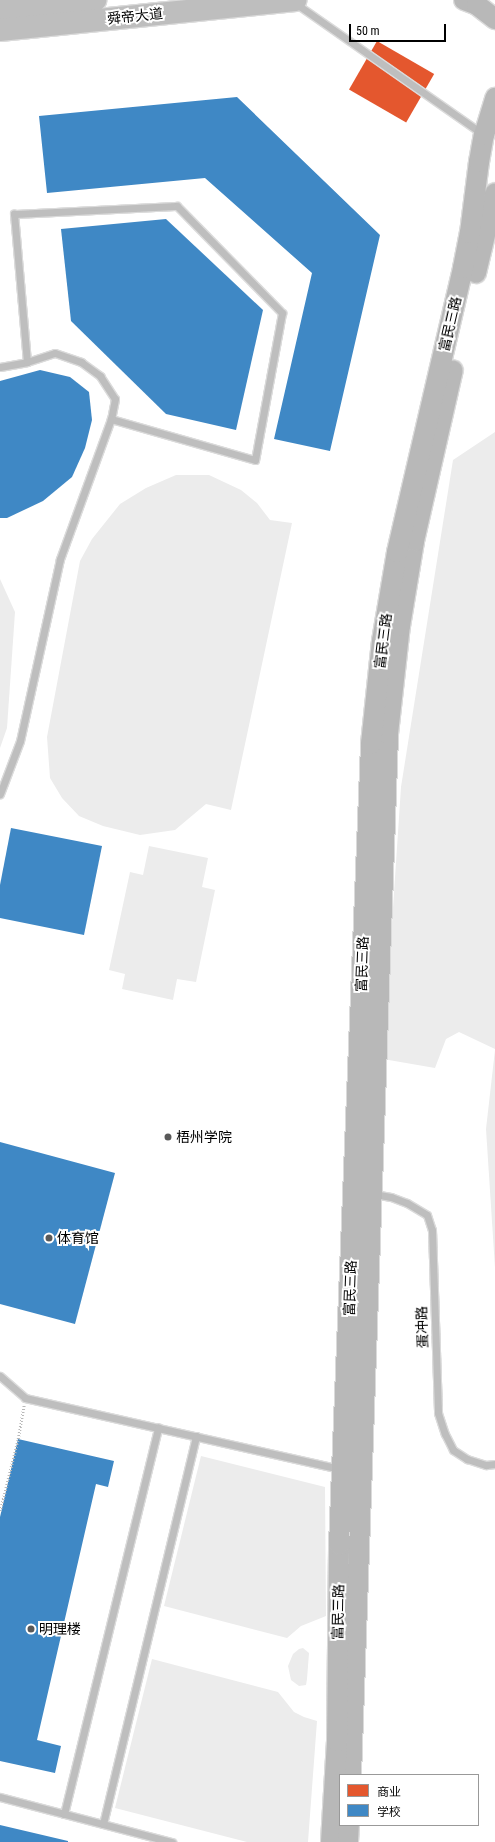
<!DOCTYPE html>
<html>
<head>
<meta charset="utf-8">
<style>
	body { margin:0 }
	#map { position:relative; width:495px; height:1842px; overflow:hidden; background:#fff; font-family:"Roboto Condensed","Noto Sans SC",sans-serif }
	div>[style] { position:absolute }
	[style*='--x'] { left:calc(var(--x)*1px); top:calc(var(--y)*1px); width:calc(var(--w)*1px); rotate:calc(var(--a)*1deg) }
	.green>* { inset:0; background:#ececec }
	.shops>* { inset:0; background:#e4572e; transform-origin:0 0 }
	.schools>* { inset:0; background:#3f88c5 }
	.path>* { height:2.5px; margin-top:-1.25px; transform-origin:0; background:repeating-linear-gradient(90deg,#b9b9b9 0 1px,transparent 0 3px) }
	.roads { filter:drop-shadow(1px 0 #dbdbdb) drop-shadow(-1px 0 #dbdbdb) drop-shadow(0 1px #dbdbdb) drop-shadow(0 -1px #dbdbdb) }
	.service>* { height:7px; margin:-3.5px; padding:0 3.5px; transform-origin:3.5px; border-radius:3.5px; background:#bebebe }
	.secondary>* { height:20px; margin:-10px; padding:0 10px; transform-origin:10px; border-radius:10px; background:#b8b8b8 }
	.trunk>* { height:22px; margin:-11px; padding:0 11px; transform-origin:11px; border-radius:11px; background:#bebebe }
	.dots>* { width:11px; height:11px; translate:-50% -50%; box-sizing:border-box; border:2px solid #fff; border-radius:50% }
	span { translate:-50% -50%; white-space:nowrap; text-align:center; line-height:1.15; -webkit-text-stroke:4px #fff; paint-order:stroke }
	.street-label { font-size:14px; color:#000 }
	.poi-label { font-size:14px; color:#000 }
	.left { translate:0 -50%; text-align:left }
	.legend { position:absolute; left:339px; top:1774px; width:140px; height:52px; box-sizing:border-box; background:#fff; border:1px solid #999; margin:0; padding:5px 7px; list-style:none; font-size:12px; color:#000 }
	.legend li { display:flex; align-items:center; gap:8px; height:20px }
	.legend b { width:20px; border:1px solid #999 }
	.scale { position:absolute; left:349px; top:24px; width:97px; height:18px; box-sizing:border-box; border:2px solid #000; border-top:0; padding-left:5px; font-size:12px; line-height:14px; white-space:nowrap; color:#000; -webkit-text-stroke:3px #fff; paint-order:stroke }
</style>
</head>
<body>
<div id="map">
	<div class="green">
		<div style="clip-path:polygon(495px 432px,495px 1049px,459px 1032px,446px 1039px,435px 1068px,383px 1059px,401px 787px,453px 460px)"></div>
		<div style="clip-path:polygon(176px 475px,209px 475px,241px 490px,257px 503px,270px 520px,292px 523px,231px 810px,206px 804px,175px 830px,140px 835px,103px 826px,79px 816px,62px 798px,50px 778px,47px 737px,80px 561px,92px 539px,120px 504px,146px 488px)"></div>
		<div style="clip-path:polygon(0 579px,15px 612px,7px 728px,0 748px)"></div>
		<div style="clip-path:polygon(149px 846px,208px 858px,202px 887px,215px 890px,196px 982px,177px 979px,173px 1000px,122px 989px,125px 974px,109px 970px,130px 872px,143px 875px)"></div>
		<div style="clip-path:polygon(495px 1050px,495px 1268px,486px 1129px)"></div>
		<div style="clip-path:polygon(201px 1456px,325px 1487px,326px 1616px,301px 1626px,287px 1638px,164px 1606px)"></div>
		<div style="clip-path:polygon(303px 1648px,309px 1653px,307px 1679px,306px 1685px,299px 1686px,291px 1680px,288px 1666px,293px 1654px,299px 1649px)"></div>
		<div style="clip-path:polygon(152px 1659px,278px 1692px,294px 1712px,304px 1717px,317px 1721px,308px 1842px,247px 1842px,115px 1808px)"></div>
	</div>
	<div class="shops">
		<div style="left:377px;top:41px;width:66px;height:56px;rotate:30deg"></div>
	</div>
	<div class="schools">
		<div style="clip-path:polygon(237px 97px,380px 235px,330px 451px,274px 439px,312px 273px,205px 178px,47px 193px,39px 116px)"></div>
		<div style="clip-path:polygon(166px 219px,263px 310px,236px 430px,166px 414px,71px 321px,61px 229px)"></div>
		<div style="clip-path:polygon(40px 370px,70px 377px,89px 392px,92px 420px,85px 448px,72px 477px,43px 501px,7px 518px,0 518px,0 381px)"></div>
		<div style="clip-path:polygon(11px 828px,102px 846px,84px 935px,0 918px,0 885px)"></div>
		<div style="clip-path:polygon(0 1142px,115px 1173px,75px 1324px,0 1304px)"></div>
		<div style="clip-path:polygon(18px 1439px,114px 1461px,108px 1487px,96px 1484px,37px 1740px,61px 1746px,55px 1773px,0 1761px,0 1517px)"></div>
		<div style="clip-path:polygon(0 1825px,68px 1841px,68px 1842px,0 1842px)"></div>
	</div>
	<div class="path">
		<div style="--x:0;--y:1511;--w:74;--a:-76"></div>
		<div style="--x:18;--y:1439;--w:34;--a:-80"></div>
	</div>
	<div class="roads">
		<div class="service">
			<div style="--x:295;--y:3;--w:229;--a:34.9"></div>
			<div style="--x:27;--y:362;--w:149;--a:-95"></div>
			<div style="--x:14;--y:214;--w:163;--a:-2.8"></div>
			<div style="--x:177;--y:206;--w:150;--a:45.5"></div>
			<div style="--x:282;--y:313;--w:149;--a:100.4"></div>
			<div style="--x:255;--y:460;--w:150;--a:-164.1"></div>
			<div style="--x:0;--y:367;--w:27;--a:-10"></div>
			<div style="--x:27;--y:362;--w:29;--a:-18"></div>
			<div style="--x:55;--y:353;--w:28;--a:19"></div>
			<div style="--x:81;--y:362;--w:24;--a:36"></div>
			<div style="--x:100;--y:376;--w:27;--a:57"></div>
			<div style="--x:115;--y:399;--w:20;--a:101"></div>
			<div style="--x:111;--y:419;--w:149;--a:110"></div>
			<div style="--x:60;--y:559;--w:186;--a:102.4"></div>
			<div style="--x:20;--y:741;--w:57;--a:110.7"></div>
			<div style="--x:374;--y:1194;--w:17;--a:10"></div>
			<div style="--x:391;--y:1197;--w:17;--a:21"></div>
			<div style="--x:407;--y:1203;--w:23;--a:31"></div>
			<div style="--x:427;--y:1215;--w:16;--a:72"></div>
			<div style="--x:432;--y:1230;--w:183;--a:88.1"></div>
			<div style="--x:438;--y:1413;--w:22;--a:72"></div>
			<div style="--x:445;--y:1434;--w:18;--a:63"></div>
			<div style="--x:453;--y:1450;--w:17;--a:33"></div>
			<div style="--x:467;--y:1459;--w:20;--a:18"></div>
			<div style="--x:486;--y:1465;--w:9;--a:-6"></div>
			<div style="--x:0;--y:1376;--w:33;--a:41"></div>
			<div style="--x:25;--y:1398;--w:323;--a:12.7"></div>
			<div style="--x:0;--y:1797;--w:178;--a:14.7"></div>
			<div style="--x:64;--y:1814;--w:398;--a:-76.3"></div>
			<div style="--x:103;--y:1824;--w:399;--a:-76.5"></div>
		</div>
		<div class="secondary">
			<div style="--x:464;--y:0;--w:14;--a:21"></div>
			<div style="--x:477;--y:5;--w:23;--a:38"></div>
			<div style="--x:476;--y:273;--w:82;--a:-76.6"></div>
			<div style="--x:351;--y:1775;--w:1042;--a:-87.96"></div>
			<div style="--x:388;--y:734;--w:109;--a:-83.7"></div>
			<div style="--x:400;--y:626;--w:86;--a:-80.6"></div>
			<div style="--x:414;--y:541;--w:175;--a:-77.2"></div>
			<div style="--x:331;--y:1842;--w:101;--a:-86.6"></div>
			<div style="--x:337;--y:1741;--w:196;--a:-89.4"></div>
			<div style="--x:339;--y:1545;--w:802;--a:-87.71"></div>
			<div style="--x:371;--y:744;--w:104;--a:-83.9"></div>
			<div style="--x:382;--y:641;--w:90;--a:-80.4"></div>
			<div style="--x:397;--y:552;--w:292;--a:-76.9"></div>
			<div style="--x:463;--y:268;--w:36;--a:-79"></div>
			<div style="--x:470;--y:233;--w:72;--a:-82.8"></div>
			<div style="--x:479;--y:162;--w:27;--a:-80"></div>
			<div style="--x:484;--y:135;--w:39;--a:-73"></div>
			<div style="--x:348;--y:1842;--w:17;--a:-87"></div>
		</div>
		<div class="trunk">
			<div style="--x:0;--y:11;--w:96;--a:-6.6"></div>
			<div style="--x:0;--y:30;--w:297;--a:-5.8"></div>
		</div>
	</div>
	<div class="dots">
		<div style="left:168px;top:1137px;background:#595959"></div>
		<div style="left:49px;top:1238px;background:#595959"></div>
		<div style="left:31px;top:1629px;background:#595959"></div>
	</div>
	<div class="street-label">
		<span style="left:135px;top:16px;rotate:-6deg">舜帝大道</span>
		<span style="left:450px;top:324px;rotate:-77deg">富民三路</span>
		<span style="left:383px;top:641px;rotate:-83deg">富民三路</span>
		<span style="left:362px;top:964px;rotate:-88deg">富民三路</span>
		<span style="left:350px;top:1288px;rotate:-88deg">富民三路</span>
		<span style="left:422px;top:1327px;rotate:-92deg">蛋冲路</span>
		<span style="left:338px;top:1612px;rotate:-89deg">富民三路</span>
	</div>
	<div class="poi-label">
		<span class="left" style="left:176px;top:1137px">梧州学院</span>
		<span class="left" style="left:57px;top:1238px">体育馆</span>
		<span class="left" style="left:39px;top:1629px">明理楼</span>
	</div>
	<ul class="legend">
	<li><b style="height:11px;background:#e4572e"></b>商业</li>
	<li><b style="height:11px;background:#3f88c5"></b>学校</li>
	</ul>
	<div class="scale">50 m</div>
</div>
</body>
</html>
